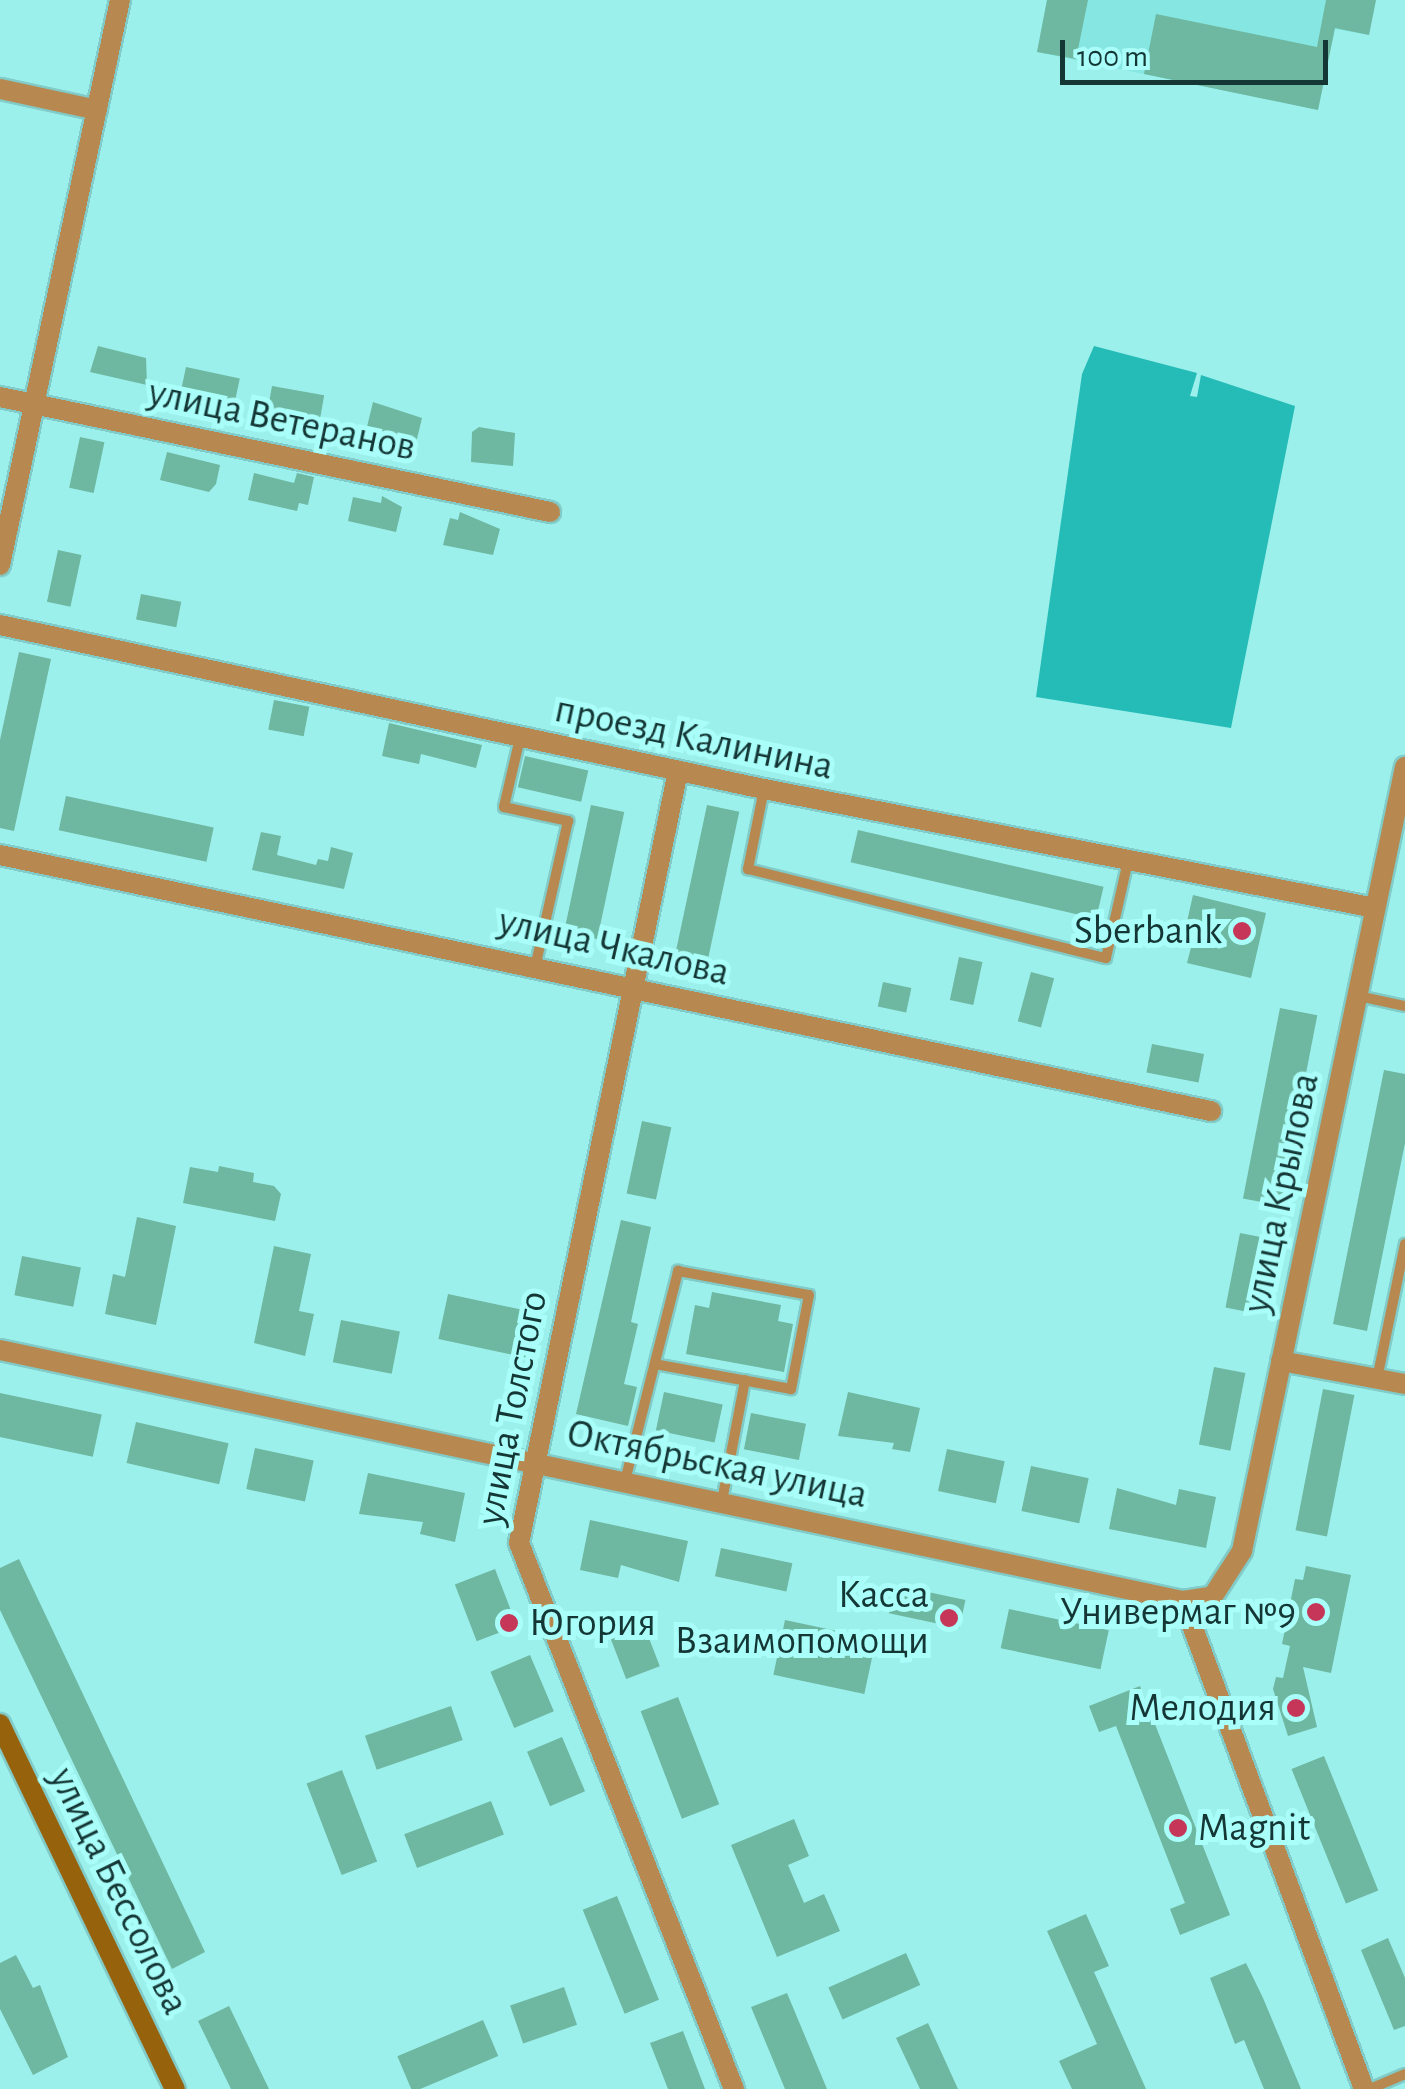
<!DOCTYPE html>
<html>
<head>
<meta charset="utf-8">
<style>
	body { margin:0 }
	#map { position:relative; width:1405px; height:2089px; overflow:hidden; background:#9cf0ec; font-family:"Alegreya Sans",sans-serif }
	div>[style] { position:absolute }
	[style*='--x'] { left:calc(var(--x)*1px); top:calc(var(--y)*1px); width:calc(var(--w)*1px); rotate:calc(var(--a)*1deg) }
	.built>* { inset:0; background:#86e6e1 }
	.water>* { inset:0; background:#25bcb7 }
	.building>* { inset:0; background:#6eb7a0; transform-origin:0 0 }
	.roads { filter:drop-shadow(2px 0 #81cbc8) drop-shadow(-2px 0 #81cbc8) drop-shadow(0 2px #81cbc8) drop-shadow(0 -2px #81cbc8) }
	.service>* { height:10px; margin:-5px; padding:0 5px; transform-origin:5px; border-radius:5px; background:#b78950 }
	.minor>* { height:20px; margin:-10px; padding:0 10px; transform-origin:10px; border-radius:10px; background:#b78950 }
	.secondary>* { height:20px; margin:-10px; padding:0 10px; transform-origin:10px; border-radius:10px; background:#97620c }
	.dots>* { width:28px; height:28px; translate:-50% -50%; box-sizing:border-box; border:5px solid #a9fef9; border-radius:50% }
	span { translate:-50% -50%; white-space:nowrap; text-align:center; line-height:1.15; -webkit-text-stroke:10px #a9fef9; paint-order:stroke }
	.street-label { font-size:40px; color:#143736 }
	.poi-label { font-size:40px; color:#143736 }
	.right { translate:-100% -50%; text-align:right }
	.left { translate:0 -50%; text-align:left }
	.scale { position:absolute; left:1060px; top:40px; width:268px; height:45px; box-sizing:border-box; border:5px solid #143736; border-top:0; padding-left:12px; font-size:30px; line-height:35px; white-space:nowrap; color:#143736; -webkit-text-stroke:8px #a9fef9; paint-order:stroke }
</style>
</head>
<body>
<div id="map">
	<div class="built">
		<div style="clip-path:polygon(1047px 0,1376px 0,1369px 35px,1335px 29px,1318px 110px,1037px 52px)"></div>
	</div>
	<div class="water">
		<div style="clip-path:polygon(1094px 346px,1197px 373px,1190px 396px,1197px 397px,1201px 375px,1295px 406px,1231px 728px,1036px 697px,1082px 374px)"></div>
	</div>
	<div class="building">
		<div style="clip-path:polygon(1047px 0,1088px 0,1076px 59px,1037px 52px)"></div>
		<div style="clip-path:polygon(1326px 0,1376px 0,1369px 35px,1335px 28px,1318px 110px,1144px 74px,1156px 14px,1317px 47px)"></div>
		<div style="clip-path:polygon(98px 346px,146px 358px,147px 385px,90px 372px)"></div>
		<div style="left:186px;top:367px;width:55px;height:27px;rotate:12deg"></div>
		<div style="left:272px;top:386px;width:53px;height:27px;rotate:10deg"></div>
		<div style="clip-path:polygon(373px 402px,422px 418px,415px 447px,370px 442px,365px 435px)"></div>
		<div style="clip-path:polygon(479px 427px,515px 433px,513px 466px,471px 462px,472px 432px)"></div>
		<div style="left:80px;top:437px;width:25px;height:52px;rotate:12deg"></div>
		<div style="clip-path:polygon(167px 452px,220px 465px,216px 484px,209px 492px,160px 480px)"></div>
		<div style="clip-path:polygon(254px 473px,294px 483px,297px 473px,314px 477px,308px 505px,299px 503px,297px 511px,248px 500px)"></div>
		<div style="clip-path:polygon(382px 496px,402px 507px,396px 532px,348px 521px,353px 497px,381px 503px)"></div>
		<div style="clip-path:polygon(460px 512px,500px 529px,493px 555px,443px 545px,450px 518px,458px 520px)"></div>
		<div style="left:58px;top:550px;width:24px;height:53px;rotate:12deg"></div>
		<div style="left:141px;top:594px;width:41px;height:26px;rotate:11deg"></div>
		<div style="clip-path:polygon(19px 652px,51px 659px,14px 831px,0 828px,0 740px)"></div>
		<div style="left:274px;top:700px;width:36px;height:30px;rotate:11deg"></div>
		<div style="clip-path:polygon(389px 723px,482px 745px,476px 768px,421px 754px,419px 764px,382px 756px)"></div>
		<div style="left:525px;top:756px;width:65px;height:32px;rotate:13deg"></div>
		<div style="left:66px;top:796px;width:151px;height:35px;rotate:12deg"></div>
		<div style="left:591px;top:805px;width:34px;height:130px;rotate:12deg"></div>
		<div style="left:707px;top:805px;width:33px;height:156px;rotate:12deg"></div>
		<div style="left:858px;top:830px;width:252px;height:33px;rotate:13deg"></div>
		<div style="clip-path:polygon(261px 832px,281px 836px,277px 855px,316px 865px,318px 859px,328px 861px,331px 847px,353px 853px,344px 889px,252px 870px)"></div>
		<div style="clip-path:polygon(1193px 895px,1266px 913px,1251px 978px,1187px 963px,1196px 928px,1186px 926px)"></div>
		<div style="left:959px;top:957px;width:24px;height:44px;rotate:12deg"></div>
		<div style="left:1031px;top:972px;width:24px;height:51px;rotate:15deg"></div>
		<div style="left:883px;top:982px;width:29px;height:25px;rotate:12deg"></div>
		<div style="left:1280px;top:1008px;width:38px;height:194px;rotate:11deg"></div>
		<div style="left:1152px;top:1044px;width:53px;height:29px;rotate:11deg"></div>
		<div style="clip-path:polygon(1384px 1070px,1405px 1074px,1405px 1143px,1367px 1331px,1333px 1324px)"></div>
		<div style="left:642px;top:1121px;width:30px;height:74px;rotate:12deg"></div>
		<div style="clip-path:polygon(219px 1166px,254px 1173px,253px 1182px,274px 1186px,281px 1194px,275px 1221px,183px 1203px,190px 1167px,218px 1172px)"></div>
		<div style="clip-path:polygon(137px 1217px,176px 1226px,156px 1325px,105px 1314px,113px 1274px,125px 1277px)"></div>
		<div style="clip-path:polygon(621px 1220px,651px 1227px,631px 1322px,638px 1324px,624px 1384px,637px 1387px,628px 1426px,576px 1414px)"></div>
		<div style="left:1240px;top:1233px;width:33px;height:76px;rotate:11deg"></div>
		<div style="clip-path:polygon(274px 1246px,311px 1254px,299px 1311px,314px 1314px,305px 1356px,254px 1343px)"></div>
		<div style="left:22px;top:1256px;width:60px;height:40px;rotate:11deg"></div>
		<div style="clip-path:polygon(712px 1292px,781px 1305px,778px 1321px,793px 1324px,784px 1372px,686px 1354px,695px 1305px,709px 1308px)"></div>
		<div style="left:448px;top:1294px;width:89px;height:46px;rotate:12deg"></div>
		<div style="left:341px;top:1320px;width:60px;height:43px;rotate:11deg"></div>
		<div style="left:1214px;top:1367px;width:32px;height:79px;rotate:11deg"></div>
		<div style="left:1323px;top:1389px;width:32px;height:144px;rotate:11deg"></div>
		<div style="left:664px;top:1392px;width:60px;height:39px;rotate:12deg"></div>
		<div style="clip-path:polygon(848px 1392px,920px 1408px,910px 1452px,892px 1449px,894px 1443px,838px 1436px)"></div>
		<div style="left:0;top:1393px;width:104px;height:43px;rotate:12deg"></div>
		<div style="left:751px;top:1413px;width:56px;height:37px;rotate:11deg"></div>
		<div style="left:136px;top:1422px;width:95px;height:42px;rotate:13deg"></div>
		<div style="left:255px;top:1448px;width:60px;height:42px;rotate:12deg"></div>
		<div style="left:947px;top:1449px;width:59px;height:43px;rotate:12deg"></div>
		<div style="left:1031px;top:1466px;width:59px;height:46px;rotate:12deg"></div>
		<div style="clip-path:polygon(368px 1473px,465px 1493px,455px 1542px,420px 1534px,423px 1522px,359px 1514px)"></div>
		<div style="clip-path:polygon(1117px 1488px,1176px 1505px,1179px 1489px,1216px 1497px,1206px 1548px,1109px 1529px)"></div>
		<div style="clip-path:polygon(590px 1520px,688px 1541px,679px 1582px,621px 1565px,618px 1578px,580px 1570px)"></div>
		<div style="left:721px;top:1548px;width:73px;height:29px;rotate:12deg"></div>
		<div style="clip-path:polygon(19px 1559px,205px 1952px,172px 1969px,0 1610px,0 1568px)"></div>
		<div style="clip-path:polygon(1306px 1566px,1351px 1575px,1331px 1673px,1303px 1667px,1317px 1727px,1288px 1736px,1273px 1689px,1276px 1677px,1283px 1678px,1290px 1646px,1282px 1644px,1295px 1579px,1303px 1580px)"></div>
		<div style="left:495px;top:1569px;width:61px;height:43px;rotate:69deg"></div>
		<div style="left:895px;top:1585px;width:72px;height:29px;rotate:12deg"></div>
		<div style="left:1009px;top:1609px;width:102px;height:40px;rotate:12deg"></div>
		<div style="left:639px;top:1612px;width:58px;height:36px;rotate:69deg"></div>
		<div style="left:785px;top:1620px;width:93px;height:56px;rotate:12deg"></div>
		<div style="left:530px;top:1655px;width:61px;height:43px;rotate:67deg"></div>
		<div style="clip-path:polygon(1140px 1686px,1230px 1915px,1180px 1935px,1170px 1909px,1185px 1903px,1116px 1726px,1099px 1732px,1089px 1706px)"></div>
		<div style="left:678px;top:1697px;width:115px;height:40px;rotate:69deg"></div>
		<div style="left:451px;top:1706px;width:36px;height:91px;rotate:71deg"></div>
		<div style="left:562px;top:1737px;width:59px;height:38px;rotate:67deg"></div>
		<div style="left:1324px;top:1756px;width:145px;height:35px;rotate:68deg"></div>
		<div style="left:342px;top:1770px;width:98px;height:38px;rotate:69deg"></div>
		<div style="left:491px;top:1801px;width:36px;height:93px;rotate:69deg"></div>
		<div style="clip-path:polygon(794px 1819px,809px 1856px,788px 1865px,804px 1903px,824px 1894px,840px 1931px,777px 1957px,731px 1845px)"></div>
		<div style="left:617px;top:1896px;width:112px;height:37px;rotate:68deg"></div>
		<div style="clip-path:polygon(1086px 1914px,1109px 1966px,1094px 1972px,1146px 2089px,1072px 2089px,1059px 2061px,1097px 2044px,1047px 1931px)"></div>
		<div style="clip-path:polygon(1388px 1938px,1405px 1978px,1405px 2026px,1394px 2030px,1361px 1950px)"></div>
		<div style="left:906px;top:1953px;width:35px;height:85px;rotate:66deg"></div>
		<div style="clip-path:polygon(16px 1955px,33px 1988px,40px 1985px,68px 2057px,33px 2075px,0 2009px,0 1963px)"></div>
		<div style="clip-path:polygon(1246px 1963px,1263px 1998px,1301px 2089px,1264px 2089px,1244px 2040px,1235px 2044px,1210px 1978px)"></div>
		<div style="left:564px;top:1987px;width:40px;height:57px;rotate:71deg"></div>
		<div style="clip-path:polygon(787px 1993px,827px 2089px,785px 2089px,751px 2007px)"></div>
		<div style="clip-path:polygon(229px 2006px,269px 2089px,231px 2089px,198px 2021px)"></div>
		<div style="left:483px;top:2020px;width:39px;height:93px;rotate:67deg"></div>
		<div style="clip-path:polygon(928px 2023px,958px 2089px,920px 2089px,896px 2038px)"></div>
		<div style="clip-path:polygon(683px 2031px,705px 2089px,668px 2089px,650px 2043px)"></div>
	</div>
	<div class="roads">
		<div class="service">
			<div style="--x:520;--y:738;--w:71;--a:103.1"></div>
			<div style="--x:504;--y:807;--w:66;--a:12.3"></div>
			<div style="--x:568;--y:821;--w:151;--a:102.7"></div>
			<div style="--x:764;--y:789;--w:82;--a:101.3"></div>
			<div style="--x:748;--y:869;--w:369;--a:14"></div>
			<div style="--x:1106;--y:958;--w:99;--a:-77.2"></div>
			<div style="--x:1358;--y:996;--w:48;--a:12"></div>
			<div style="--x:1377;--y:1379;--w:138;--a:-78.3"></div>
			<div style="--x:625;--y:1481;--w:217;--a:-75.8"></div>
			<div style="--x:678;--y:1271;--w:133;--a:10.4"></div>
			<div style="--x:809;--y:1295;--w:96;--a:100.8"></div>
			<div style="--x:791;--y:1389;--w:138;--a:-169.6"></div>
			<div style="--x:722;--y:1501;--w:123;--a:-79.2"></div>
			<div style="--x:1370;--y:2089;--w:38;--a:-23"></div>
		</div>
		<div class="minor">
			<div style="--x:0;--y:89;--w:99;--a:12.2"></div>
			<div style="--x:0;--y:397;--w:562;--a:11.81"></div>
			<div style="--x:0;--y:565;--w:578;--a:-78.01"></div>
			<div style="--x:0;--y:625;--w:781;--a:12.12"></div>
			<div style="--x:764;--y:789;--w:622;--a:11.02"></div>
			<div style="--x:678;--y:771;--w:788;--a:101.64"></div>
			<div style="--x:519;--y:1543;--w:587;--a:68.51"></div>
			<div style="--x:0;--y:855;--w:1238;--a:11.94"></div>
			<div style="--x:0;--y:1350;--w:1209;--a:11.98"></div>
			<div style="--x:1183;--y:1601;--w:30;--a:-9"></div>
			<div style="--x:1213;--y:1596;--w:54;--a:-57.2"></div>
			<div style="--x:1242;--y:1551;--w:801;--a:-78.26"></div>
			<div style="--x:1281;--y:1361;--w:126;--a:10.5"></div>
			<div style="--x:1183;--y:1601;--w:520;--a:69.65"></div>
		</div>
		<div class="secondary">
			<div style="--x:0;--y:1724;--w:405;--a:64.4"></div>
		</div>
	</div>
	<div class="dots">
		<div style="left:1242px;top:931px;background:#c63659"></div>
		<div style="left:1316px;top:1612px;background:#c63659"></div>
		<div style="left:949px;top:1618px;background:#c63659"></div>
		<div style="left:509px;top:1623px;background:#c63659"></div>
		<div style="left:1296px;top:1708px;background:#c63659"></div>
		<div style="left:1178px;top:1828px;background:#c63659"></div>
	</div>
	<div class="street-label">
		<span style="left:282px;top:420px;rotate:12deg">улица Ветеранов</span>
		<span style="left:694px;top:738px;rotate:12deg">проезд Калинина</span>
		<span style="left:614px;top:947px;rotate:13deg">улица Чкалова</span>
		<span style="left:1281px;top:1193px;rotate:-78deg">улица Крылова</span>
		<span style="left:512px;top:1408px;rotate:-79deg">улица Толстого</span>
		<span style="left:717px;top:1464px;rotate:12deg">Октябрьская улица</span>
		<span style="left:119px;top:1891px;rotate:64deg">улица Бессолова</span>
	</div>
	<div class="poi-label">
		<span class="right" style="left:1222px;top:931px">Sberbank</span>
		<span class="right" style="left:929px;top:1618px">Касса<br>Взаимопомощи</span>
		<span class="right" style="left:1296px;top:1612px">Универмаг №9</span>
		<span class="left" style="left:529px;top:1623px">Югория</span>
		<span class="right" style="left:1276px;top:1708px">Мелодия</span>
		<span class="left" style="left:1198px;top:1828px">Magnit</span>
	</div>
	<div class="scale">100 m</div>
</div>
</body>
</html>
